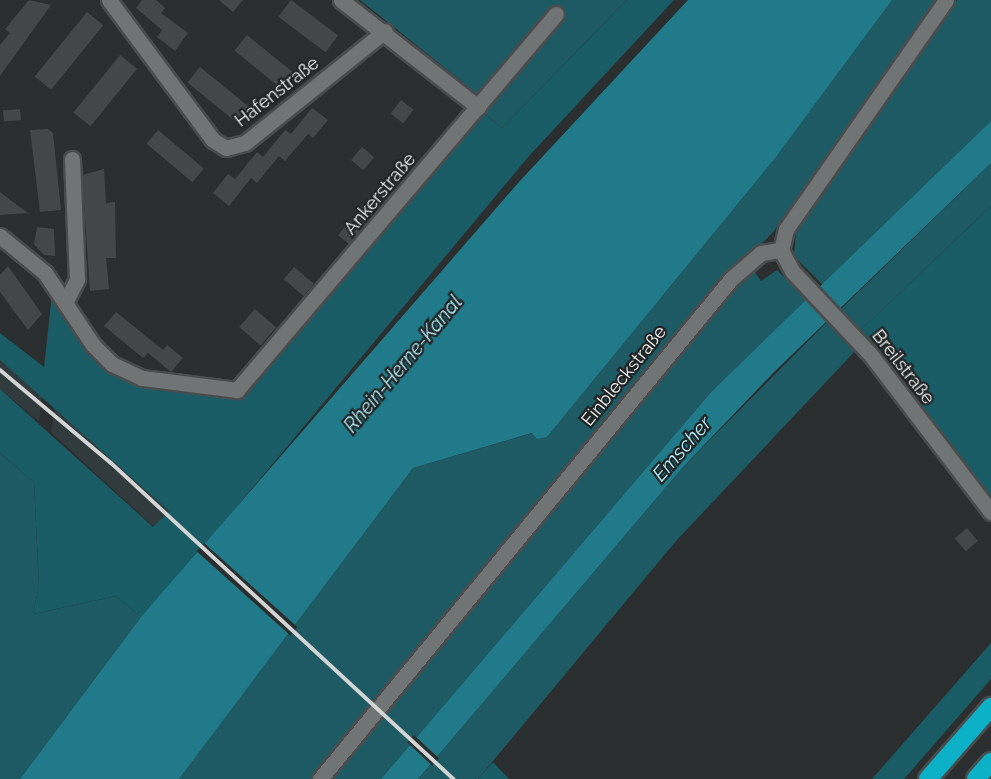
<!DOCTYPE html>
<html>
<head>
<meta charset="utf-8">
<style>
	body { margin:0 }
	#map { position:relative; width:991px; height:779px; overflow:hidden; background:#2b2e2e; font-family:Raleway,sans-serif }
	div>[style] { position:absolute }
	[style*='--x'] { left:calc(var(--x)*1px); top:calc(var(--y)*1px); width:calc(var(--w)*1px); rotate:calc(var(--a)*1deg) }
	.built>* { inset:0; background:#313b3d }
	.green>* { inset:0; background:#1d5a64 }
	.forest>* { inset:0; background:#195c66 }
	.water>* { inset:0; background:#217a89 }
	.pier>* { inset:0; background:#2b2e2e; transform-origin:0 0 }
	.building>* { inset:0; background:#434747; transform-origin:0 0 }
	.roads { filter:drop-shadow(2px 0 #494c4c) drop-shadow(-2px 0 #494c4c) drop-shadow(0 2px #494c4c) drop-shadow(0 -2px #494c4c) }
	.minor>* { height:15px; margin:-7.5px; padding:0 7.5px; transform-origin:7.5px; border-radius:7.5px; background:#717475 }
	.highway>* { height:18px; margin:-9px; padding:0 9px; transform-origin:9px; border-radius:9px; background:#0db1c7 }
	.rail>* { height:4px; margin:-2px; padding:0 2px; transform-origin:2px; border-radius:2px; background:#d3d5d5 }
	span { translate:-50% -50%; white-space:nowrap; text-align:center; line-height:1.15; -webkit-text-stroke:4.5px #212425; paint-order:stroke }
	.street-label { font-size:18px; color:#f3f5f5 }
	.water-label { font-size:20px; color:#aeeffc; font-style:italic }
</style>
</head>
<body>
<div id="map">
	<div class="built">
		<div style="clip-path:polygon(0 360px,42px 396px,39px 421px,0 389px)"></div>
		<div style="clip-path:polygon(55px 408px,170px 511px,154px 527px,51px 432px)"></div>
	</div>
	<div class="green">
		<div style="clip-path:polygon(360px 0,627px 0,502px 128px,481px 111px,480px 96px)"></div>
		<div style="clip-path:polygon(892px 0,936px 0,774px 231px,746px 260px,761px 281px,777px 270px,807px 300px,712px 391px,381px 779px,179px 779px,413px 468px,533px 433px,547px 437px,776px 157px)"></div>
		<div style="clip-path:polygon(957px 0,991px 0,991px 121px,823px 285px,794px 256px,796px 231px)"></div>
		<div style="clip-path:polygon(991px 163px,991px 206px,860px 331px,841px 309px)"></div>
		<div style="clip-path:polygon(828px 321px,857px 349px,676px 541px,478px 779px,418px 779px,683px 467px)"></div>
		<div style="clip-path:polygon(0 453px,34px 482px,39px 586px,33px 614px,116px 596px,141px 617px,20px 779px,0 779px)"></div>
	</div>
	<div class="forest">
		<div style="clip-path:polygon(627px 0,674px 0,529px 156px,155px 605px,141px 617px,116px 596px,33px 614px,39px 585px,34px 482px,0 453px,0 389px,153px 527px,169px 511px,0 360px,0 333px,44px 367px,52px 294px,101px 365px,130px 382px,229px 395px,481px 111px,502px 128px)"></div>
		<div style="clip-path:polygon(991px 206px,991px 496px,922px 407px,923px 397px,891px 357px,860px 331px)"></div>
		<div style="clip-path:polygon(991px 643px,991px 679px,904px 779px,872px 779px)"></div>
		<div style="clip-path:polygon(493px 762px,509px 779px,478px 779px)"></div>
	</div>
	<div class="water">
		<div style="clip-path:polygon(688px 0,892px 0,776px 157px,547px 437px,537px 439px,532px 433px,413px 468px,179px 779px,20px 779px,141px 617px,519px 182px)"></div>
		<div style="clip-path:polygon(991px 121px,991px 163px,774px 372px,683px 467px,418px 779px,381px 779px,712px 391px)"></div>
	</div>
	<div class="pier">
		<div style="left:204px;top:543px;width:126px;height:11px;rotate:42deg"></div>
		<div style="left:414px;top:735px;width:34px;height:10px;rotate:43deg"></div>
	</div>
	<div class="building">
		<div style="clip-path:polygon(29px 0,51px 5px,0 76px,0 45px,10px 33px,5px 29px)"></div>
		<div style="clip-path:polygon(142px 0,156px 0,165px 8px,161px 13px,188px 33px,175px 51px,157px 37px,162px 30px,136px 8px)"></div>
		<div style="clip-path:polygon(219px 0,243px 0,233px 12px)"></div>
		<div style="left:291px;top:0;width:59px;height:21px;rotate:37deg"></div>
		<div style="left:87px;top:12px;width:21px;height:83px;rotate:39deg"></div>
		<div style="left:247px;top:35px;width:59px;height:20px;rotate:39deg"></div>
		<div style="left:120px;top:55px;width:22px;height:74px;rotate:39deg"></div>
		<div style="left:200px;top:67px;width:63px;height:20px;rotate:39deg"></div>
		<div style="left:401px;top:100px;width:16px;height:17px;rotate:38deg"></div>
		<div style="clip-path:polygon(312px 108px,328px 120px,313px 138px,308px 134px,285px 161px,279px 156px,257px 183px,251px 178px,229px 206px,213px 193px,228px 174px,235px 179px,257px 152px,263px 157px,285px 130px,291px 134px)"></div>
		<div style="left:20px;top:109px;width:11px;height:17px;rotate:85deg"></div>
		<div style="clip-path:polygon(48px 129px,53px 133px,61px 210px,40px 212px,30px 130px)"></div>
		<div style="left:158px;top:130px;width:60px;height:18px;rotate:40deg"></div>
		<div style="left:362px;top:147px;width:16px;height:17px;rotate:40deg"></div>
		<div style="clip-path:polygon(104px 169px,106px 203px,115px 202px,116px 258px,106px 258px,109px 289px,90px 291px,82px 175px)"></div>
		<div style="left:374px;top:191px;width:14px;height:57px;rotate:39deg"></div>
		<div style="clip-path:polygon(0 192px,13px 202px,28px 213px,0 215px)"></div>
		<div style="clip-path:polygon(37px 227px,54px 229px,55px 256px,44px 255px,34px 244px)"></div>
		<div style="clip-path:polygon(8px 266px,42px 314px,28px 330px,0 292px,0 275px)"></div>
		<div style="left:294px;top:267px;width:26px;height:16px;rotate:40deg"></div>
		<div style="left:255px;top:309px;width:28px;height:24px;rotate:41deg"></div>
		<div style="clip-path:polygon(116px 312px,163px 350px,167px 345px,183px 358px,171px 372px,148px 353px,143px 358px,104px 326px)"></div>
		<div style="left:967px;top:528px;width:17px;height:16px;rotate:50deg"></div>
	</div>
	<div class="roads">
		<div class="minor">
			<div style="--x:109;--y:0;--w:174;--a:53.4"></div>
			<div style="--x:213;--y:140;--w:15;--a:32"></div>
			<div style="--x:226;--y:148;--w:20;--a:-15"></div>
			<div style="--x:245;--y:143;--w:179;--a:-38.7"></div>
			<div style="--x:341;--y:0;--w:174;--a:38"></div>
			<div style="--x:946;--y:0;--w:279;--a:124.9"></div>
			<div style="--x:786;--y:229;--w:22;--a:103"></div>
			<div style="--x:781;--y:250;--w:24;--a:62"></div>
			<div style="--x:792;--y:271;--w:114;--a:46.8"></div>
			<div style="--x:870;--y:354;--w:199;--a:52.6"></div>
			<div style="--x:0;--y:236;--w:58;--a:39.4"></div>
			<div style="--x:45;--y:273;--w:87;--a:56.3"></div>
			<div style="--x:93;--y:345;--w:27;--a:45"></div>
			<div style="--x:112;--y:364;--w:33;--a:25"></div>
			<div style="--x:142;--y:378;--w:96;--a:7.2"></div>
			<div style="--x:237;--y:390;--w:493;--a:-49.7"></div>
			<div style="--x:65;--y:303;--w:27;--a:-63"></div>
			<div style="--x:77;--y:279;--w:120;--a:-92.4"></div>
			<div style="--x:320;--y:779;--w:647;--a:-50.58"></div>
			<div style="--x:731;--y:279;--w:40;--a:-41"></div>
			<div style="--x:761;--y:253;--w:20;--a:-9"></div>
		</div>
		<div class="highway">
			<div style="--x:928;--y:779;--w:96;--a:-48.8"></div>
			<div style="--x:976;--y:779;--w:23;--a:-49"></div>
		</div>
	</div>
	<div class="rail">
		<div style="--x:0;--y:370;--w:145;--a:40"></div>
		<div style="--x:111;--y:463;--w:466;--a:42.7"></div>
	</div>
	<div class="street-label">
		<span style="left:277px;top:92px;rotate:-38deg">Hafenstraße</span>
		<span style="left:380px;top:194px;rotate:-50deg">Ankerstraße</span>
		<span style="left:903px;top:367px;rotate:52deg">Breilstraße</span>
		<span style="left:624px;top:376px;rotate:-51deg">Einbleckstraße</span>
	</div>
	<div class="water-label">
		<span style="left:403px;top:364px;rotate:-50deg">Rhein-Herne-Kanal</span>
		<span style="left:682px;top:449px;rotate:-49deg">Emscher</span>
	</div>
</div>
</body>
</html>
